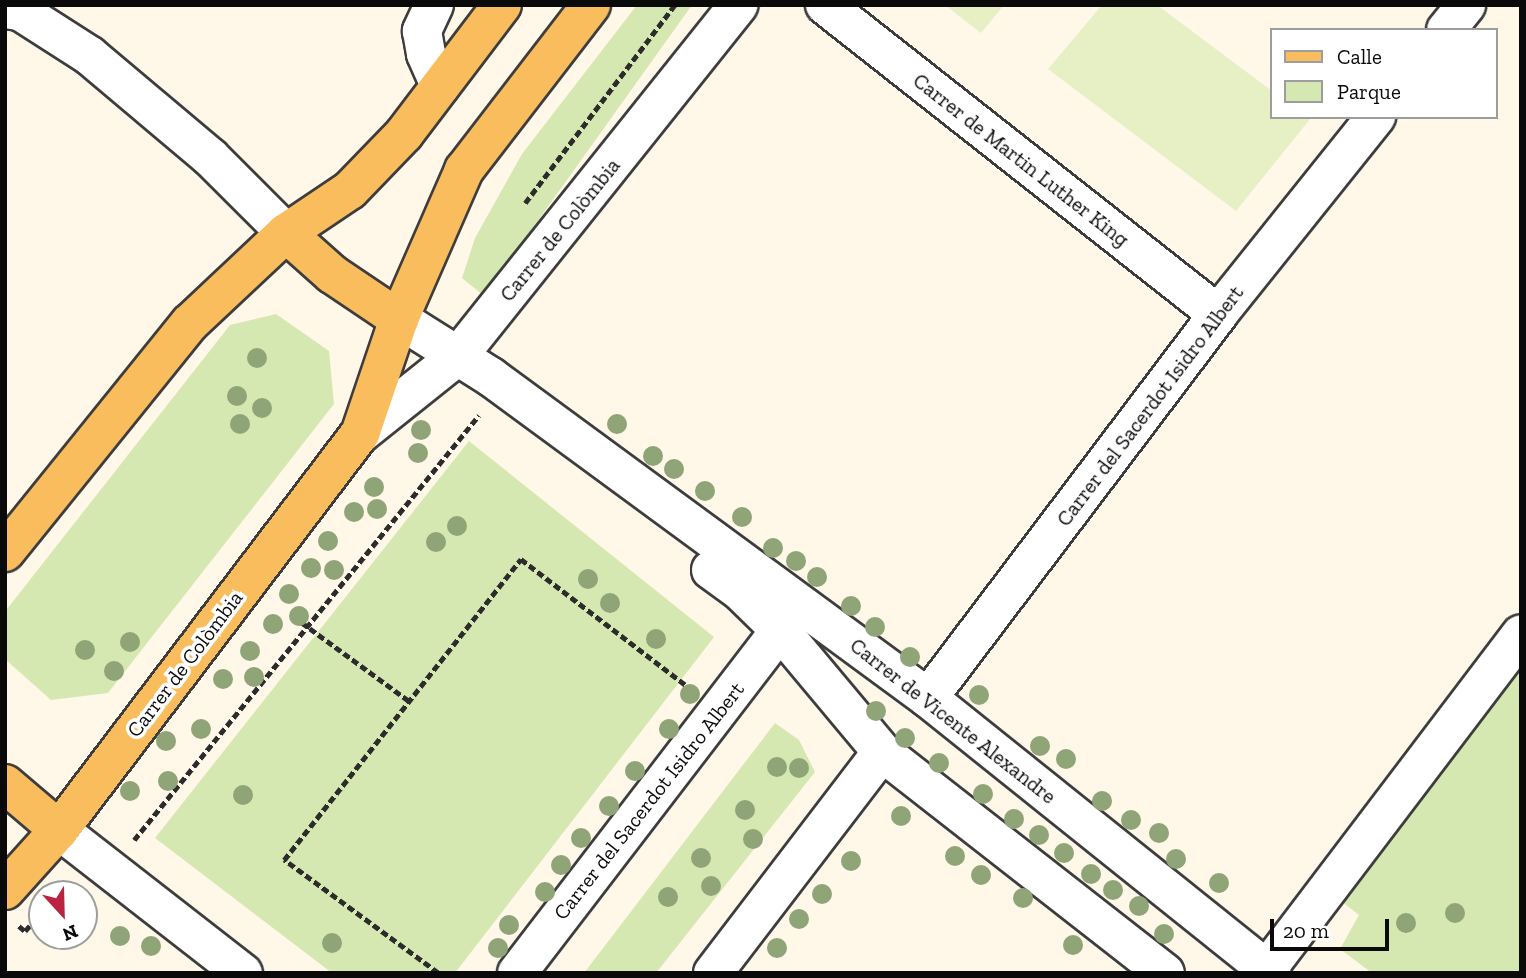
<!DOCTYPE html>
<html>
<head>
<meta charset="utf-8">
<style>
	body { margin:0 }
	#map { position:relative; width:1526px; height:978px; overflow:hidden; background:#fff7e8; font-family:"Zilla Slab",serif }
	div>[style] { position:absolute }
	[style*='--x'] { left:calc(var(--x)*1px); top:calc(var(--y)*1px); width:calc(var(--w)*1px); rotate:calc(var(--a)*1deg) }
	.green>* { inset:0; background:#d6e8b2 }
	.pitch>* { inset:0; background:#e7f0c4 }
	.path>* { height:4.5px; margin-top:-2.25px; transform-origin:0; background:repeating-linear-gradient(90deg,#2c2c2c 0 7px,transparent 0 10.5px) }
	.roads { filter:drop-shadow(2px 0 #3d3d3d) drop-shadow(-2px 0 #3d3d3d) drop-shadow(0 2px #3d3d3d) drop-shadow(0 -2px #3d3d3d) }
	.minor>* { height:38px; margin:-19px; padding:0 19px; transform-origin:19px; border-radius:19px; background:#fff }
	.tertiary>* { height:38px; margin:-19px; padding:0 19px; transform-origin:19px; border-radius:19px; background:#fff }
	.primary>* { height:38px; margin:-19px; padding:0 19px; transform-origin:19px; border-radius:19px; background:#fabd5d }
	.trees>* { width:20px; height:20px; margin:-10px; border-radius:50%; background:#8fa477 }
	span { translate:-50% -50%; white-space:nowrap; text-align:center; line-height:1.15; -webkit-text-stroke:7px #fff; paint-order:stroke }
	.street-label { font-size:21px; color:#0a0a0a }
	.frame { position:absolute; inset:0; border:7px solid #0a0a0a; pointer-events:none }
	.legend { position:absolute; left:1270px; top:28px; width:228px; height:91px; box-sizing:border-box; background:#fff; border:2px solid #9d9d9d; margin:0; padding:9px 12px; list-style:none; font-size:21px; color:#0a0a0a }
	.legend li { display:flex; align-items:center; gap:14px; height:35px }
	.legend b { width:35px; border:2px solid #9d9d9d }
	.north { position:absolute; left:28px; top:880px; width:70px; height:70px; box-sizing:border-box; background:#fff; border:2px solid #9d9d9d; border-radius:50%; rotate:158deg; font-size:19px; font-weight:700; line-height:28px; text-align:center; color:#0a0a0a }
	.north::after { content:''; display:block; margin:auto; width:24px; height:32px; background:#ba223f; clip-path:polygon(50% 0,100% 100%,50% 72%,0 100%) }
	.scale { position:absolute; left:1270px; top:919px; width:119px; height:32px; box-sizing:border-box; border:4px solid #0a0a0a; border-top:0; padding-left:9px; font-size:21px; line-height:24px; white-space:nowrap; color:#0a0a0a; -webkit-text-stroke:5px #fff; paint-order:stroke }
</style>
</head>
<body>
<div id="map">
	<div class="green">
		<div style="clip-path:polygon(637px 5px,692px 5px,484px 296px,462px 278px,475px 238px,522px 154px)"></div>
		<div style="clip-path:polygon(276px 314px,329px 351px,334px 404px,108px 693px,51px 700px,6px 660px,7px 609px,230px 325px)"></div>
		<div style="clip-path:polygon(469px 441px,714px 637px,455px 973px,332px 973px,155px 838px)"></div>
		<div style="clip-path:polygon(1521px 665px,1521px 973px,1372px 973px,1340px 949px,1359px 915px,1341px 901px)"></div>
		<div style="clip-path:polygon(775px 723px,799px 740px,815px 772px,656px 973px,584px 973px)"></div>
	</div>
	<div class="pitch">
		<div style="clip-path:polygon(945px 5px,1004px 5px,981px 33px)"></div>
		<div style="clip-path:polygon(1102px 5px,1157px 5px,1272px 91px,1272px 117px,1310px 119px,1236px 211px,1048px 69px)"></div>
	</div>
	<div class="path">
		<div style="--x:525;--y:203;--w:248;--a:-52.9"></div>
		<div style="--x:293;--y:616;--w:144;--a:36.2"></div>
		<div style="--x:134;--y:840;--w:547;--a:-50.93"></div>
		<div style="--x:19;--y:926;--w:8;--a:40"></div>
		<div style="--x:25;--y:931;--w:12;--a:-48"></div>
		<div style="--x:438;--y:973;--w:191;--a:-143.7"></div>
		<div style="--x:284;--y:860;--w:383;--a:-51.8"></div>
		<div style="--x:521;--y:559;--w:209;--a:37.4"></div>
	</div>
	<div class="roads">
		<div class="minor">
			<div style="--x:434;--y:5;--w:29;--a:115"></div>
			<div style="--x:422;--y:31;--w:23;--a:80"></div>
			<div style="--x:426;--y:54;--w:35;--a:66"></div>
			<div style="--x:825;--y:5;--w:500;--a:38.2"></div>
			<div style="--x:1446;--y:30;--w:32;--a:-51"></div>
			<div style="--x:360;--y:434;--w:127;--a:-38.6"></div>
			<div style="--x:459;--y:355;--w:448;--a:-51.4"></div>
			<div style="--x:928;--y:698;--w:481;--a:-52.9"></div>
			<div style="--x:1218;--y:314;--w:253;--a:-51.3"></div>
			<div style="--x:517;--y:973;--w:432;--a:-52.5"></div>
			<div style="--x:1264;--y:973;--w:425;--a:-52.8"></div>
		</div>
		<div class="tertiary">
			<div style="--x:5;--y:9;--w:15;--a:8"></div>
			<div style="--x:20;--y:11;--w:83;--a:32.7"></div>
			<div style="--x:90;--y:56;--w:157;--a:40.1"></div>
			<div style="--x:210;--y:157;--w:107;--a:45"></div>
			<div style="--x:399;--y:319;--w:109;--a:32.2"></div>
			<div style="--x:491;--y:377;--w:542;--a:36.3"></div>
			<div style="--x:928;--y:698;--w:440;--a:38.7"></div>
			<div style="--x:711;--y:570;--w:37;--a:36"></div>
			<div style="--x:741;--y:592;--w:54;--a:44.3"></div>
			<div style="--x:780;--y:630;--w:159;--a:50.1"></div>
			<div style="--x:882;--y:752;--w:359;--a:38"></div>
			<div style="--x:59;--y:830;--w:233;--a:37.9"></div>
			<div style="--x:713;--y:973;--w:278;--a:-52.6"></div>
		</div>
		<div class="primary">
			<div style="--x:286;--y:233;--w:62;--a:41.7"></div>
			<div style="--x:332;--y:274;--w:81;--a:33.9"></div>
			<div style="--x:5;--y:552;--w:294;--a:-51.1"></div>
			<div style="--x:190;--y:323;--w:132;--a:-43.2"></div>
			<div style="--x:286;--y:233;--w:77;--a:-33.9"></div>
			<div style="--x:350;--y:190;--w:78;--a:-46"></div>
			<div style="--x:404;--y:134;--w:162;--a:-52.8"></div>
			<div style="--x:5;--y:784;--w:71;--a:40.4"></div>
			<div style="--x:5;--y:890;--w:81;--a:-48"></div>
			<div style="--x:59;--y:830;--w:497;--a:-52.8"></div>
			<div style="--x:360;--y:434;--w:121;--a:-71.3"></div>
			<div style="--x:399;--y:319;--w:163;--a:-66.4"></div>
			<div style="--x:464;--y:170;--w:208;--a:-52.4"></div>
		</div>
	</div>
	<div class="trees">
		<div style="left:257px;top:358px"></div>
		<div style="left:237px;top:396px"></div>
		<div style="left:262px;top:408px"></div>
		<div style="left:240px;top:424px"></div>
		<div style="left:617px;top:424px"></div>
		<div style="left:421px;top:430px"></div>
		<div style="left:418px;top:453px"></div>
		<div style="left:653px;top:456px"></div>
		<div style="left:674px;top:469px"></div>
		<div style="left:374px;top:487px"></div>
		<div style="left:705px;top:491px"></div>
		<div style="left:377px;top:509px"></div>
		<div style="left:354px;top:512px"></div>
		<div style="left:742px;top:517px"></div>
		<div style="left:457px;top:526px"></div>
		<div style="left:328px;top:541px"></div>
		<div style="left:436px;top:542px"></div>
		<div style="left:773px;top:548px"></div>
		<div style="left:796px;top:561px"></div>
		<div style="left:311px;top:568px"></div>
		<div style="left:334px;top:570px"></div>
		<div style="left:817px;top:577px"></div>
		<div style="left:588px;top:579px"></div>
		<div style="left:289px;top:594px"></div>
		<div style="left:610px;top:603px"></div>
		<div style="left:851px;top:606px"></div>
		<div style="left:299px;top:616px"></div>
		<div style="left:273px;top:624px"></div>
		<div style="left:875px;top:627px"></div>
		<div style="left:656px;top:639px"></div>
		<div style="left:130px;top:642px"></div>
		<div style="left:85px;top:650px"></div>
		<div style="left:250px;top:651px"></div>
		<div style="left:910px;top:657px"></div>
		<div style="left:114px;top:671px"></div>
		<div style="left:254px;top:677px"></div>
		<div style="left:223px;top:679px"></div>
		<div style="left:690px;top:694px"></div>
		<div style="left:979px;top:695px"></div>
		<div style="left:876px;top:711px"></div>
		<div style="left:201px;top:729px"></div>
		<div style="left:669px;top:729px"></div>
		<div style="left:905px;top:738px"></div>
		<div style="left:166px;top:741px"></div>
		<div style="left:1040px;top:746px"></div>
		<div style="left:1066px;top:759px"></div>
		<div style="left:939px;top:763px"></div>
		<div style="left:777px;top:767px"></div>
		<div style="left:799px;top:768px"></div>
		<div style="left:635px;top:771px"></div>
		<div style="left:168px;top:781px"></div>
		<div style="left:130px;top:791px"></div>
		<div style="left:983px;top:794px"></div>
		<div style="left:243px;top:795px"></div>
		<div style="left:1102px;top:801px"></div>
		<div style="left:609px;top:806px"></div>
		<div style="left:745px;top:810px"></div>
		<div style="left:901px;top:816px"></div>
		<div style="left:1014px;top:819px"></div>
		<div style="left:1131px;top:820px"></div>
		<div style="left:1159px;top:833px"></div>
		<div style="left:1039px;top:835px"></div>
		<div style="left:581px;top:838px"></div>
		<div style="left:753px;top:839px"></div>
		<div style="left:1064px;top:853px"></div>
		<div style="left:955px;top:856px"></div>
		<div style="left:701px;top:858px"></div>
		<div style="left:1176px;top:859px"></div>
		<div style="left:851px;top:861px"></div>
		<div style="left:561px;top:865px"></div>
		<div style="left:1091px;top:874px"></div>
		<div style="left:981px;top:875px"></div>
		<div style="left:1219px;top:883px"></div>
		<div style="left:711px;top:886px"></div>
		<div style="left:1113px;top:890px"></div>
		<div style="left:545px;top:892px"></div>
		<div style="left:822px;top:894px"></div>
		<div style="left:668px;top:897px"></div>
		<div style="left:1023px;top:898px"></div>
		<div style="left:1139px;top:906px"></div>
		<div style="left:1455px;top:913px"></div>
		<div style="left:799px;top:919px"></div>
		<div style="left:1406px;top:923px"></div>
		<div style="left:509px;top:925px"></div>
		<div style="left:1164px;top:934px"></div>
		<div style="left:120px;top:936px"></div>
		<div style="left:332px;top:943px"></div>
		<div style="left:1073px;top:945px"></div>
		<div style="left:151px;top:946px"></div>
		<div style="left:498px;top:948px"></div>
		<div style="left:777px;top:948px"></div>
	</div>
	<div class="street-label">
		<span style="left:1021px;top:160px;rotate:38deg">Carrer de Martin Luther King</span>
		<span style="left:560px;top:230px;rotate:-51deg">Carrer de Colòmbia</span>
		<span style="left:1150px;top:406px;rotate:-53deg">Carrer del Sacerdot Isidro Albert</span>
		<span style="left:185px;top:664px;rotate:-53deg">Carrer de Colòmbia</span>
		<span style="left:953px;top:721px;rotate:38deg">Carrer de Vicente Alexandre</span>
		<span style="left:649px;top:801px;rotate:-52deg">Carrer del Sacerdot Isidro Albert</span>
	</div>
	<div class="frame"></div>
	<ul class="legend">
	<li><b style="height:9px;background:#fabd5d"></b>Calle</li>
	<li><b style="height:19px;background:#d6e8b2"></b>Parque</li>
	</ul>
	<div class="north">N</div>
	<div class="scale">20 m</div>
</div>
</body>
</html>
